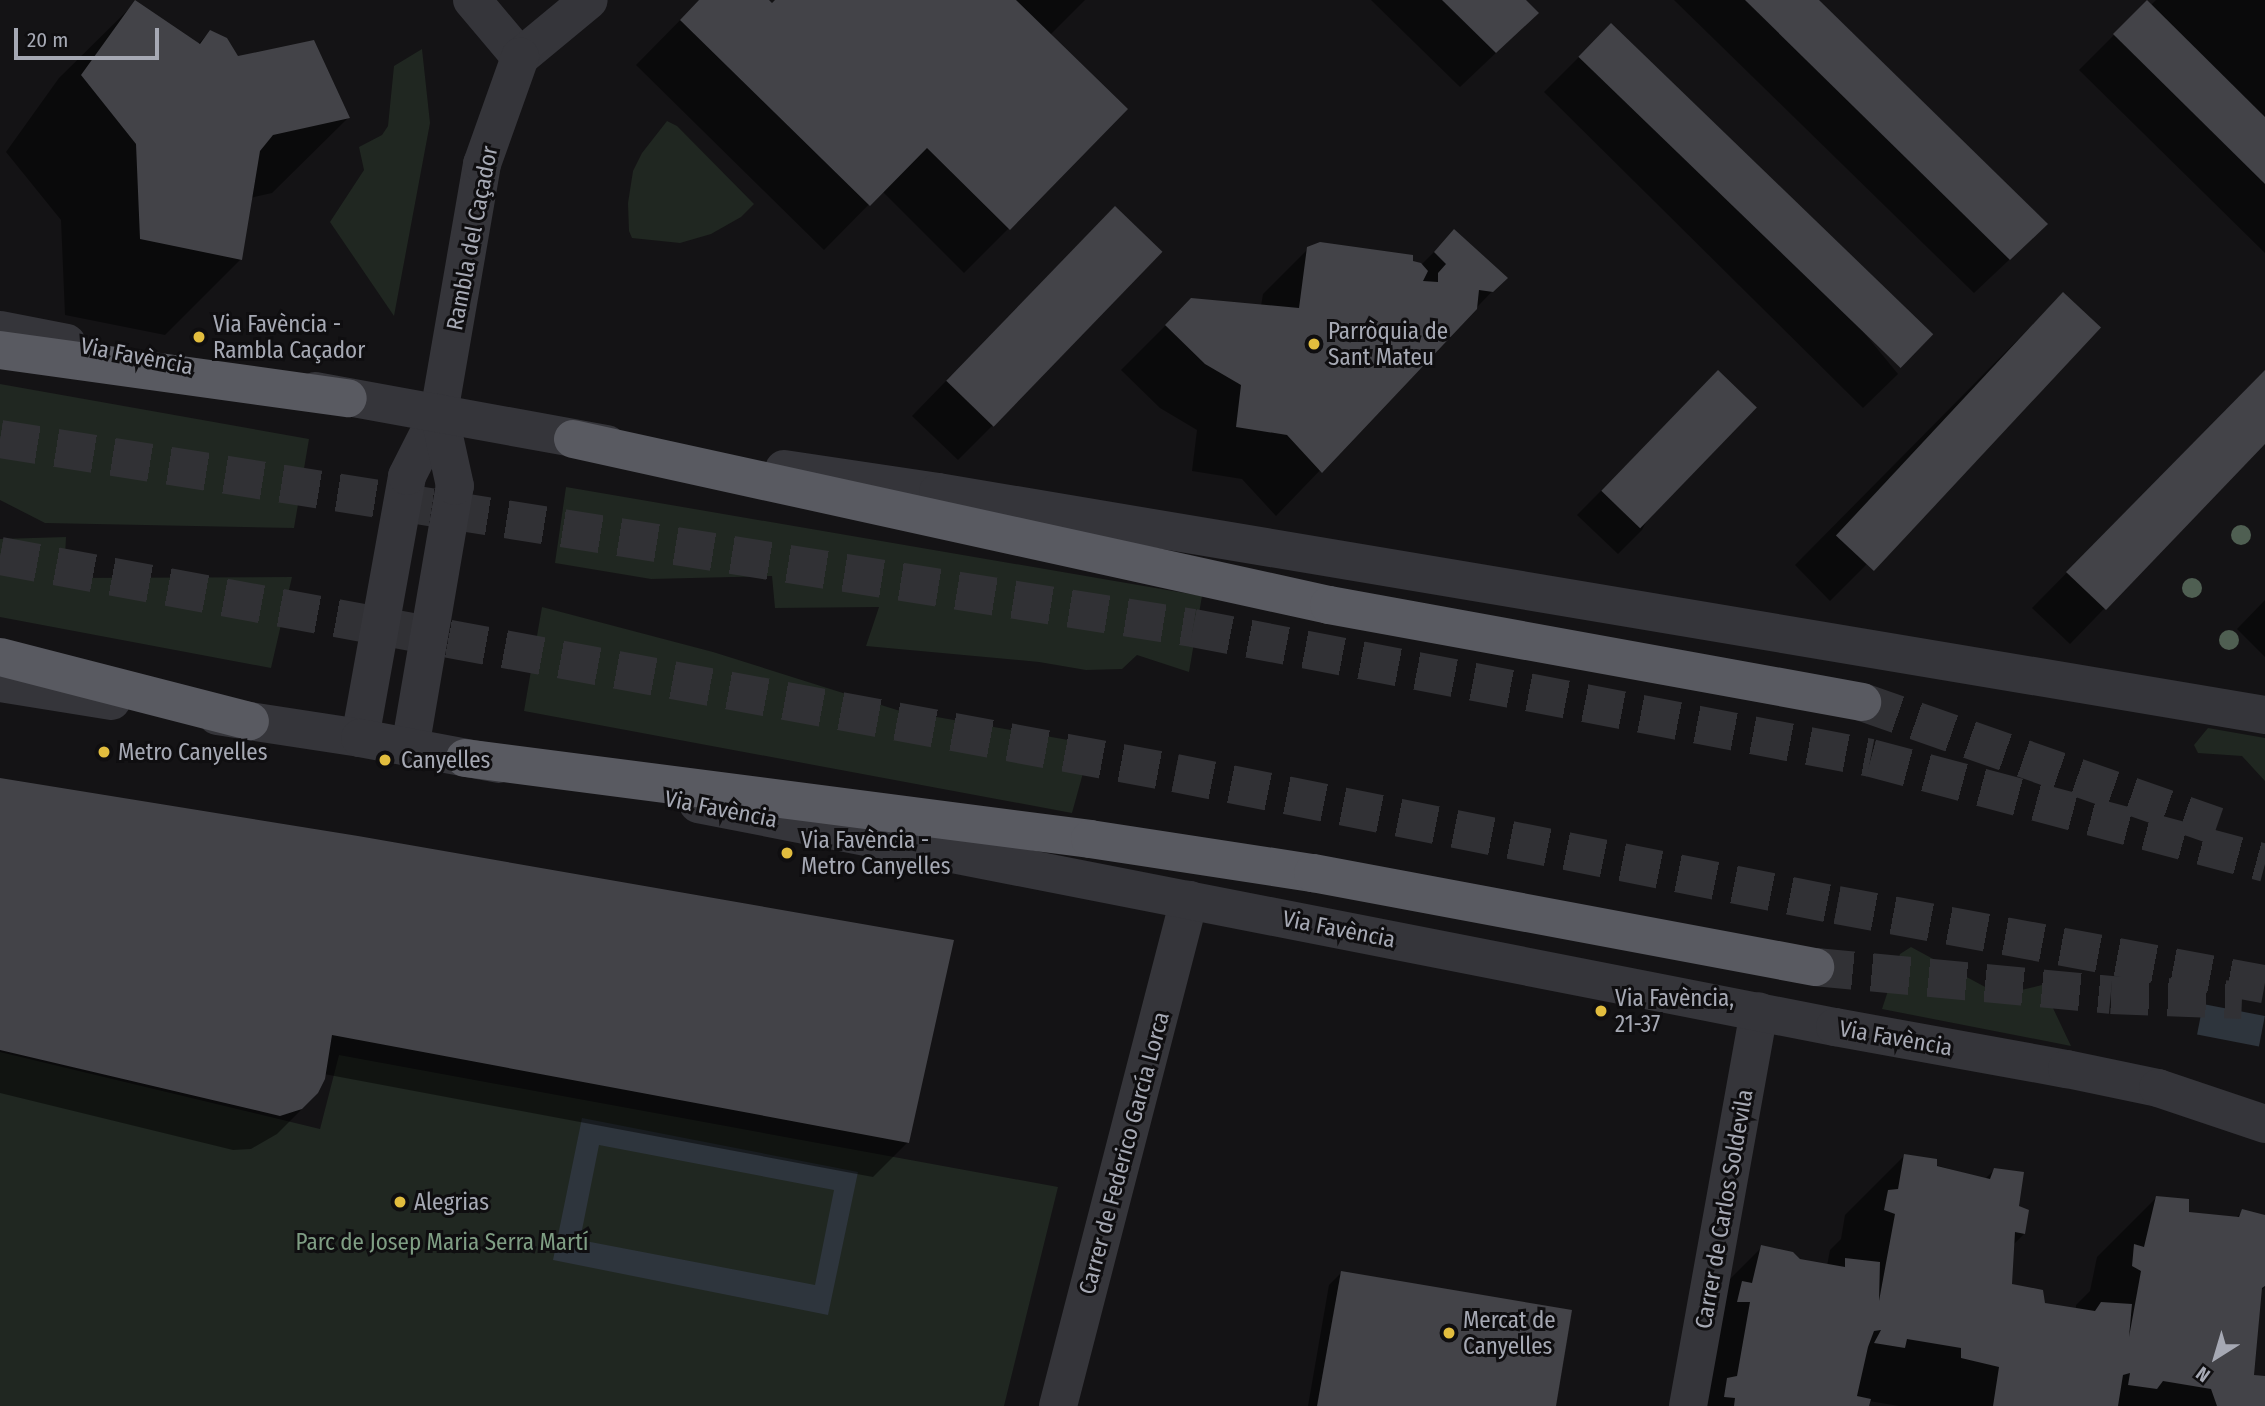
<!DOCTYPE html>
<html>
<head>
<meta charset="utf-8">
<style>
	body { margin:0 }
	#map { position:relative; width:2265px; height:1406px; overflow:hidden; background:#141315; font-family:"Fira Sans Condensed",sans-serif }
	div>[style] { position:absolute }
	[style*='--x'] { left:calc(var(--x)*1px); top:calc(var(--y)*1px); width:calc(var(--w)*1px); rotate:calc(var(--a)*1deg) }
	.green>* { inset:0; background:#202721 }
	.water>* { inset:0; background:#2e353d; transform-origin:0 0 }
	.shadow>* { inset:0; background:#0007 }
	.building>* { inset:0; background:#434348; transform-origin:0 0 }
	.trunk-tunnel>* { height:38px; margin-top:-19px; transform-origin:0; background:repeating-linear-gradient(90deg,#313135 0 38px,transparent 0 57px) }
	.minor>* { height:38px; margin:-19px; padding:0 19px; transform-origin:19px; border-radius:19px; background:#35353a }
	.tertiary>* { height:38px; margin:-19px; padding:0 19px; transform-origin:19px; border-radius:19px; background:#35353a }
	.trunk>* { height:38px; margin:-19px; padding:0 19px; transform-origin:19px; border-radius:19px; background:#595a61 }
	.trees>* { width:20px; height:20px; margin:-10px; border-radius:50%; background:#4f5f52 }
	.dots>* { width:19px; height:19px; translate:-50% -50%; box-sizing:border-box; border:4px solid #0f0e10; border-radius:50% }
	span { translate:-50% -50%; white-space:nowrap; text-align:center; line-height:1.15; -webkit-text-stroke:6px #0f0e10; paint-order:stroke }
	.street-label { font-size:23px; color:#a6a9b4 }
	.poi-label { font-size:23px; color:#a6a9b4 }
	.left { translate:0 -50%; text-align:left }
	.park-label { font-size:23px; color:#7f9e84 }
	.north { position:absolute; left:2181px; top:1322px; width:70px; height:70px; -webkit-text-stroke:5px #0f0e10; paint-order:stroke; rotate:217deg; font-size:19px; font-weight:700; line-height:28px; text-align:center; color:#a6a9b4 }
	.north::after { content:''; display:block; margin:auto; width:24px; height:32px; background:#a6a9b4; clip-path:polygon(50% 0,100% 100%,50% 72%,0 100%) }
	.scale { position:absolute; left:14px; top:28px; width:145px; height:32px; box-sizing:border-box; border:4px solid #a6a9b4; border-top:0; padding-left:9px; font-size:21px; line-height:24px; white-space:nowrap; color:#a6a9b4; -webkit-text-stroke:5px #0f0e10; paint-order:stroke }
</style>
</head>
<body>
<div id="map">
	<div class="green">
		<div style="clip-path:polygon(422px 49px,430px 123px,394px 316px,330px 222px,364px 170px,359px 147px,382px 135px,388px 126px,394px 66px)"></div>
		<div style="clip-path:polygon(667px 121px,677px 126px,754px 204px,741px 217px,711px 234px,680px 243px,632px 238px,629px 231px,628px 203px,633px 171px,642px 153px)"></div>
		<div style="clip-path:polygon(0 384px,309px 439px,294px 528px,45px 523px,0 500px)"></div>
		<div style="clip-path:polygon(566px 487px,1202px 596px,1189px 672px,1137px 655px,1122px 669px,1086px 670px,1039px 662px,866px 646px,879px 607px,775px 608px,772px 576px,651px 579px,555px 563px)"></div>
		<div style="clip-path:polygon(66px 537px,64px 578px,292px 577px,271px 668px,0 617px,0 539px)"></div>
		<div style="clip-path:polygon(542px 607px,713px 652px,897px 710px,1091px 744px,1072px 813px,524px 711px)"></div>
		<div style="clip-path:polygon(2208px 728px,2265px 738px,2265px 781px,2242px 756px,2198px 753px,2194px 745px)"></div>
		<div style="clip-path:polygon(1911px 947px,2000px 995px,2042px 985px,2071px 1046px,1882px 1009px,1900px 954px)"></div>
		<div style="clip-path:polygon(0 1052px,320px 1129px,339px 1055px,1058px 1187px,1004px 1406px,0 1406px)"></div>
	</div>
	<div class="water">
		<div style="left:2203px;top:1004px;width:63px;height:31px;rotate:11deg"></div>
		<div style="clip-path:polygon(evenodd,582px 1118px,858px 1172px,828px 1315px,553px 1260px,582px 1118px,599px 1145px,834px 1190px,815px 1285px,580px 1240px,599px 1145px)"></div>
	</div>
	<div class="shadow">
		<div style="clip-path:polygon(700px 0,767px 0,772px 5px,776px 0,1085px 0,1050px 35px,1009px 228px,964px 273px,882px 191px,824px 250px,636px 65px)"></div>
		<div style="clip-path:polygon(1371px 0,1523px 0,1501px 48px,1460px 87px)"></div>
		<div style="clip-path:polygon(1674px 0,1817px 0,2010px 259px,1974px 293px)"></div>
		<div style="clip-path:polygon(2156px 0,2265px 0,2265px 253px,2079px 70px,2147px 2px,2150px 6px)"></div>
		<div style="clip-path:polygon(135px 3px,197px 45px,210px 32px,237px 58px,348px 118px,272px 193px,250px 198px,241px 259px,165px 335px,65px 315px,61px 220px,6px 152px,59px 78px)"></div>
		<div style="clip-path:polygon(1611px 25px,1898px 374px,1863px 408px,1544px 92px)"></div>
		<div style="clip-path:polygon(1454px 232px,1505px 278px,1276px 516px,1242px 479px,1192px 471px,1197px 430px,1160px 408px,1121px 370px,1191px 300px,1261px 306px,1263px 294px,1308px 249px,1421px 265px)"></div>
		<div style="clip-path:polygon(1080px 243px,993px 425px,958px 460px,912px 416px)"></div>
		<div style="clip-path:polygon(2063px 294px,1865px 566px,1830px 601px,1795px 565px)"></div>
		<div style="clip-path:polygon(2265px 372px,2265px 442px,2070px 644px,2032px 608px)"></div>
		<div style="clip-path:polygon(1718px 373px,1642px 530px,1618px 554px,1577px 515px)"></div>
		<div style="clip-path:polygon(2265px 600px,2265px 657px,2237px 629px)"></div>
		<div style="clip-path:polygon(0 780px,908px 1142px,873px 1177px,324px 1074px,313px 1098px,277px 1134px,251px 1149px,233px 1150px,0 1093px)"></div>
		<div style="clip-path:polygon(1904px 1156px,1985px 1179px,1994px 1170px,2017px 1207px,2024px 1234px,2013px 1245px,2010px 1286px,2044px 1304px,2076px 1309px,2076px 1305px,2090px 1291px,2097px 1257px,2156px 1198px,2187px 1213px,2235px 1219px,2243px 1211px,2265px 1217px,2265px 1287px,2259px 1292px,2250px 1381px,2265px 1377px,2265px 1406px,1899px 1406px,1869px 1401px,1868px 1406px,1684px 1406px,1703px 1306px,1762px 1247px,1799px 1261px,1827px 1266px,1830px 1250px,1841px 1239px,1845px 1215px)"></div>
		<div style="clip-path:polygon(1341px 1273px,1554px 1406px,1308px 1406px,1329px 1285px)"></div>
	</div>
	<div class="building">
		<div style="clip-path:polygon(135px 0,200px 44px,210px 30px,227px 38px,238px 56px,314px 40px,350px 118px,273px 135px,260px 151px,242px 260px,140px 239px,136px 144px,81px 75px)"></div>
		<div style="clip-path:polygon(699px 0,769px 0,772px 3px,775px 0,1016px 0,1128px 109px,1010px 230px,927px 148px,870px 206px,680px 20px)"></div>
		<div style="clip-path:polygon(1442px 0,1526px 0,1539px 13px,1496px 53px)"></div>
		<div style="clip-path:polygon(1745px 0,1819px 0,2048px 224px,2010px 260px)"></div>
		<div style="clip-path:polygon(2147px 0,2265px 117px,2265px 184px,2113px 34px)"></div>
		<div style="left:1611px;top:23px;width:448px;height:47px;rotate:44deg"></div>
		<div style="left:1115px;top:206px;width:66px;height:243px;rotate:44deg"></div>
		<div style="clip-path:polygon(1454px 229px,1508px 278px,1493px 292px,1479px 290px,1477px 309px,1322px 473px,1287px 435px,1236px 427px,1241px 385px,1205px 364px,1165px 325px,1191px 298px,1299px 308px,1307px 247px,1320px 242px,1413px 255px,1413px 261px,1421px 263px,1428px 271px,1423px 281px,1438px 282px,1438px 273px,1446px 264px,1434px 252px)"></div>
		<div style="left:2063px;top:292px;width:52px;height:333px;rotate:43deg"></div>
		<div style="left:1718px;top:370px;width:54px;height:168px;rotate:44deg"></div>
		<div style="clip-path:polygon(2265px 370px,2265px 444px,2106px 610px,2066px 572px)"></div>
		<div style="clip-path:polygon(0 778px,358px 836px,954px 940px,909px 1143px,332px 1035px,325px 1079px,318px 1093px,302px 1109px,280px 1116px,0 1050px)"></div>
		<div style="clip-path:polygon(1904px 1154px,1937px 1159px,1937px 1166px,1990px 1179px,1994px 1168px,2024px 1172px,2019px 1206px,2029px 1210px,2025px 1234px,2015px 1232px,2012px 1284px,2043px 1290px,2045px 1303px,2095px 1311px,2101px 1302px,2132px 1304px,2129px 1337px,2141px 1271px,2132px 1266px,2134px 1244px,2144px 1247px,2156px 1196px,2189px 1199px,2189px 1212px,2239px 1217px,2242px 1209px,2265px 1215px,2265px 1286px,2262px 1288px,2254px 1375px,2265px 1376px,2265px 1406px,2217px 1406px,2211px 1389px,2163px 1381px,2157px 1389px,2128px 1385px,2130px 1373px,2123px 1375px,2118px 1406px,1993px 1406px,1999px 1367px,1961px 1358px,1961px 1348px,1907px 1339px,1905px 1348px,1874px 1343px,1881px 1330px,1874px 1331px,1868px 1347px,1857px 1396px,1871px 1399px,1869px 1406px,1734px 1406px,1735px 1398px,1724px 1397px,1727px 1378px,1737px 1376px,1750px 1302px,1737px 1302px,1742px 1281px,1752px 1283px,1761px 1245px,1793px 1252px,1800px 1259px,1845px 1267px,1845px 1258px,1880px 1262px,1879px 1301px,1895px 1214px,1884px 1210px,1888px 1190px,1898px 1189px)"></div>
		<div style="clip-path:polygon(1341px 1271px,1572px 1310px,1556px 1406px,1317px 1406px)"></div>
	</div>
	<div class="trunk-tunnel">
		<div style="--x:0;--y:439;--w:1208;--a:9"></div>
		<div style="--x:1193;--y:628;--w:690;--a:10.85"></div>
		<div style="--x:1871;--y:758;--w:408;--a:14.9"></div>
		<div style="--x:0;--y:556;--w:1195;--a:10.46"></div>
		<div style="--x:1175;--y:773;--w:675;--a:11.28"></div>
		<div style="--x:1837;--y:905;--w:435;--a:10.5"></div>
		<div style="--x:1862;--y:702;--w:376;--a:19.3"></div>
		<div style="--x:1815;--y:967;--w:297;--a:5.4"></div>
		<div style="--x:2111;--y:995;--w:131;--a:2.2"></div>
	</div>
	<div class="minor">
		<div style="--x:472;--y:0;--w:75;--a:49.9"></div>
		<div style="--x:520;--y:57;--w:89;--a:-39.6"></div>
		<div style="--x:360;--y:738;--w:266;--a:-79.8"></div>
		<div style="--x:407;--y:476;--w:71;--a:-63.1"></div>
		<div style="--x:439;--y:413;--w:253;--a:-80.2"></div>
		<div style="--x:482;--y:164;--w:114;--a:-70.4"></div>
		<div style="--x:410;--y:748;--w:266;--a:-80.3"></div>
		<div style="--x:455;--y:486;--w:75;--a:-102.4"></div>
		<div style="--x:1058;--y:1406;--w:523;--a:-75.49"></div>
		<div style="--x:1688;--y:1406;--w:401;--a:-79.8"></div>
	</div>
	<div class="tertiary">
		<div style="--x:0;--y:330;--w:68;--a:11"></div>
		<div style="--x:315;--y:391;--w:297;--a:10.3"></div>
		<div style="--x:784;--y:469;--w:156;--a:8.5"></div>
		<div style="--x:938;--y:492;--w:1346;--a:9.54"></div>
		<div style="--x:0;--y:683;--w:113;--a:9.1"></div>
		<div style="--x:217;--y:716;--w:145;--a:8.7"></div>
		<div style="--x:360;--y:738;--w:141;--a:10.6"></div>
		<div style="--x:698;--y:804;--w:1159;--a:11.1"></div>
		<div style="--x:1835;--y:1027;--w:236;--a:10.3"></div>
		<div style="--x:2067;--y:1069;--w:93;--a:11.8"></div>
		<div style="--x:2158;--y:1088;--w:113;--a:18.6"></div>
	</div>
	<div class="trunk">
		<div style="--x:0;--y:350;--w:351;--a:7.9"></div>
		<div style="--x:573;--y:439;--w:774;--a:12.38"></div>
		<div style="--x:1329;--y:605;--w:542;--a:10.31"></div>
		<div style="--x:0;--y:657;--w:258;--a:14.4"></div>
		<div style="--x:465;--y:758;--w:630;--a:7.38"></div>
		<div style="--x:1090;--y:839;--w:226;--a:8.7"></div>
		<div style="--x:1313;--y:873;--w:511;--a:10.61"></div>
	</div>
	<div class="trees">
		<div style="left:2241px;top:535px"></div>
		<div style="left:2192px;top:588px"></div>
		<div style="left:2229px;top:640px"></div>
	</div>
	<div class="dots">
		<div style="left:199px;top:337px;background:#e2bd3e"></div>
		<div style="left:1314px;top:344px;background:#e2bd3e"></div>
		<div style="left:104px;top:752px;background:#e2bd3e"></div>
		<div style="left:385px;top:760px;background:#e2bd3e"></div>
		<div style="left:787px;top:853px;background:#e2bd3e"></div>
		<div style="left:1601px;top:1011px;background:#e2bd3e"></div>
		<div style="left:400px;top:1202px;background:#e2bd3e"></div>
		<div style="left:1449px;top:1333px;background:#e2bd3e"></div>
	</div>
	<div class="street-label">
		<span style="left:472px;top:238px;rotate:-79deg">Rambla del Caçador</span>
		<span style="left:137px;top:356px;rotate:11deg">Via Favència</span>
		<span style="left:721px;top:809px;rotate:11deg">Via Favència</span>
		<span style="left:1339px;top:929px;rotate:11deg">Via Favència</span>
		<span style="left:1896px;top:1038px;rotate:10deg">Via Favència</span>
		<span style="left:1124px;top:1153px;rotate:-75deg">Carrer de Federico García Lorca</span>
		<span style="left:1724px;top:1209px;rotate:-80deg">Carrer de Carlos Soldevila</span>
	</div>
	<div class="poi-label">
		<span class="left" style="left:213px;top:337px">Via Favència -<br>Rambla Caçador</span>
		<span class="left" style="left:1328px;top:344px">Parròquia de<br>Sant Mateu</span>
		<span class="left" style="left:118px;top:752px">Metro Canyelles</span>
		<span class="left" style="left:401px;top:760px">Canyelles</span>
		<span class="left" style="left:801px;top:853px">Via Favència -<br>Metro Canyelles</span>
		<span class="left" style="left:1615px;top:1011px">Via Favència,<br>21-37</span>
		<span class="left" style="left:414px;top:1202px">Alegrias</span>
		<span class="left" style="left:1463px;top:1333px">Mercat de<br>Canyelles</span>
	</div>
	<div class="park-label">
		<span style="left:442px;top:1242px">Parc de Josep Maria Serra Martí</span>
	</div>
	<div class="north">N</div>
	<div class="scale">20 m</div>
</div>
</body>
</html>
